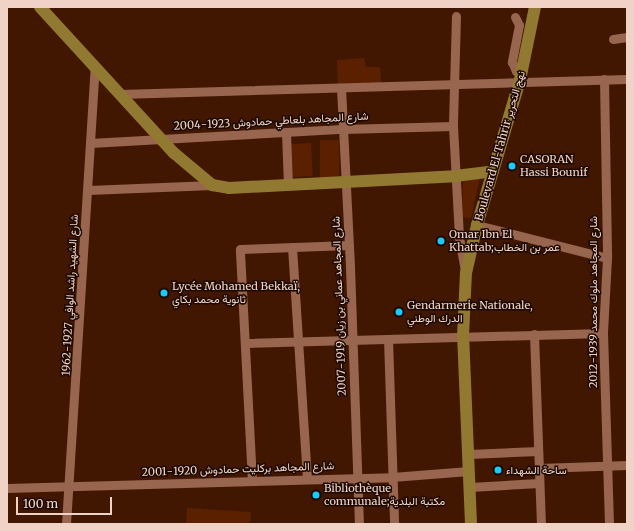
<!DOCTYPE html>
<html>
<head>
<meta charset="utf-8">
<style>
	body { margin:0 }
	#map { position:relative; width:634px; height:531px; overflow:hidden; background:#421701; font-family:Merriweather,Vazirmatn,serif }
	div>[style] { position:absolute }
	[style*='--x'] { left:calc(var(--x)*1px); top:calc(var(--y)*1px); width:calc(var(--w)*1px); rotate:calc(var(--a)*1deg) }
	.green>* { inset:0; background:#5a2000; transform-origin:0 0 }
	.minor>* { height:9px; margin:-4.5px; padding:0 4.5px; transform-origin:4.5px; border-radius:4.5px; background:#98654e }
	.major>* { height:12px; margin:-6px; padding:0 6px; transform-origin:6px; border-radius:6px; background:#927931 }
	.dots>* { width:11px; height:11px; translate:-50% -50%; box-sizing:border-box; border:2px solid #1c0903; border-radius:50% }
	span { translate:-50% -50%; white-space:nowrap; text-align:center; line-height:1.15; -webkit-text-stroke:3px #1c0903; paint-order:stroke }
	.street-label { font-size:11px; color:#f0d3c6 }
	.poi-label { font-size:11px; color:#f0d3c6 }
	.left { translate:0 -50%; text-align:left }
	.frame { position:absolute; inset:0; border:8px solid #f0d3c6; pointer-events:none }
	.scale { position:absolute; left:16px; top:497px; width:96px; height:18px; box-sizing:border-box; border:2px solid #f0d3c6; border-top:0; padding-left:5px; font-size:12px; line-height:14px; white-space:nowrap; color:#f0d3c6; -webkit-text-stroke:3px #1c0903; paint-order:stroke }
</style>
</head>
<body>
<div id="map">
	<div class="green">
		<div style="clip-path:polygon(364px 58px,366px 67px,380px 67px,381px 83px,338px 84px,337px 60px)"></div>
		<div style="left:320px;top:140px;width:19px;height:38px"></div>
		<div style="left:311px;top:143px;width:33px;height:23px;rotate:87deg"></div>
		<div style="clip-path:polygon(463px 177px,480px 177px,471px 218px,462px 217px)"></div>
		<div style="clip-path:polygon(187px 508px,251px 512px,250px 524px,186px 524px)"></div>
	</div>
	<div class="minor">
		<div style="--x:456;--y:16;--w:110;--a:91.6"></div>
		<div style="--x:453;--y:126;--w:111;--a:86.9"></div>
		<div style="--x:459;--y:237;--w:36;--a:80"></div>
		<div style="--x:515;--y:17;--w:9;--a:63"></div>
		<div style="--x:519;--y:25;--w:38;--a:101"></div>
		<div style="--x:512;--y:62;--w:10;--a:66"></div>
		<div style="--x:516;--y:71;--w:5;--a:22"></div>
		<div style="--x:613;--y:39;--w:14;--a:-8"></div>
		<div style="--x:604;--y:79;--w:179;--a:89"></div>
		<div style="--x:607;--y:258;--w:75;--a:93.1"></div>
		<div style="--x:603;--y:333;--w:191;--a:88.2"></div>
		<div style="--x:341;--y:88;--w:179;--a:87.1"></div>
		<div style="--x:350;--y:267;--w:257;--a:88"></div>
		<div style="--x:120;--y:94;--w:507;--a:-1.69"></div>
		<div style="--x:286;--y:133;--w:52;--a:87.8"></div>
		<div style="--x:90;--y:143;--w:253;--a:-3.2"></div>
		<div style="--x:343;--y:129;--w:110;--a:-1.6"></div>
		<div style="--x:88;--y:190;--w:124;--a:-2.3"></div>
		<div style="--x:477;--y:225;--w:134;--a:14.2"></div>
		<div style="--x:292;--y:247;--w:232;--a:86.3"></div>
		<div style="--x:534;--y:334;--w:190;--a:87.9"></div>
		<div style="--x:388;--y:339;--w:185;--a:88.1"></div>
		<div style="--x:245;--y:343;--w:358;--a:-1.6"></div>
		<div style="--x:469;--y:454;--w:69;--a:-2.5"></div>
		<div style="--x:539;--y:468;--w:88;--a:-2"></div>
		<div style="--x:252;--y:481;--w:232;--a:-93"></div>
		<div style="--x:240;--y:249;--w:109;--a:-2.1"></div>
		<div style="--x:470;--y:487;--w:69;--a:-3.3"></div>
		<div style="--x:7;--y:488;--w:385;--a:-1.6"></div>
		<div style="--x:392;--y:477;--w:77;--a:-4.5"></div>
		<div style="--x:66;--y:524;--w:458;--a:-86.4"></div>
	</div>
	<div class="major">
		<div style="--x:40;--y:7;--w:198;--a:47.5"></div>
		<div style="--x:174;--y:153;--w:50;--a:40.1"></div>
		<div style="--x:212;--y:185;--w:17;--a:10"></div>
		<div style="--x:229;--y:188;--w:226;--a:-3"></div>
		<div style="--x:455;--y:176;--w:38;--a:-7"></div>
		<div style="--x:471;--y:524;--w:188;--a:-92.4"></div>
		<div style="--x:463;--y:336;--w:63;--a:-87.3"></div>
		<div style="--x:466;--y:273;--w:49;--a:-77.1"></div>
		<div style="--x:477;--y:225;--w:151;--a:-73.5"></div>
		<div style="--x:520;--y:80;--w:75;--a:-78.4"></div>
	</div>
	<div class="dots">
		<div style="left:512px;top:166px;background:#19cafc"></div>
		<div style="left:441px;top:241px;background:#19cafc"></div>
		<div style="left:164px;top:293px;background:#19cafc"></div>
		<div style="left:399px;top:312px;background:#19cafc"></div>
		<div style="left:498px;top:470px;background:#19cafc"></div>
		<div style="left:316px;top:495px;background:#19cafc"></div>
	</div>
	<div class="street-label">
		<span style="left:271px;top:121px;rotate:-3deg">شارع المجاهد بلعاطي حمادوش 1923-2004</span>
		<span style="left:500px;top:146px;rotate:-74deg">Boulevard El-Tahrir نهج التحرير</span>
		<span style="left:70px;top:295px;rotate:-87deg">شارع الشهيد راشد الوافي 1927-1962</span>
		<span style="left:593px;top:302px;rotate:-90deg">شارع المجاهد ملوك محمد 1939-2012</span>
		<span style="left:339px;top:306px;rotate:-92deg">شارع المجاهد عماني بن زيان 1919-2007</span>
		<span style="left:238px;top:469px;rotate:-2deg">شارع المجاهد بركليت حمادوش 1920-2001</span>
	</div>
	<div class="poi-label">
		<span class="left" style="left:520px;top:166px">CASORAN<br>Hassi Bounif</span>
		<span class="left" style="left:449px;top:241px">Omar Ibn El<br>Khattab;عمر بن الخطاب</span>
		<span class="left" style="left:172px;top:293px">Lycée Mohamed Bekkaï,<br>ثانوية محمد بكاي</span>
		<span class="left" style="left:407px;top:312px">Gendarmerie Nationale,<br>الدرك الوطني</span>
		<span class="left" style="left:506px;top:470px">ساحة الشهداء</span>
		<span class="left" style="left:324px;top:495px">Bibliothèque<br>communale;مكتبة البلدية</span>
	</div>
	<div class="frame"></div>
	<div class="scale">100 m</div>
</div>
</body>
</html>
